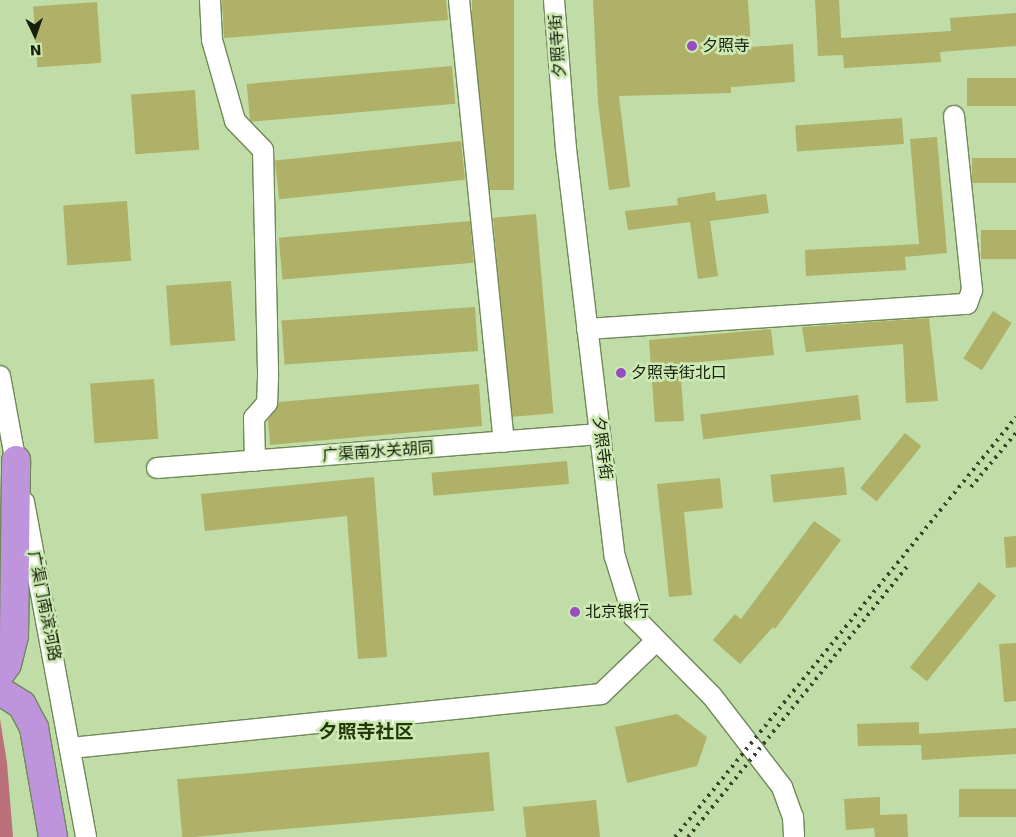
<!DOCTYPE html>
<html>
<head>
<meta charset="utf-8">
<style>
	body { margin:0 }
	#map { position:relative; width:1016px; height:837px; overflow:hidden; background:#c0dca7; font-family:"DejaVu Sans","Noto Sans SC",sans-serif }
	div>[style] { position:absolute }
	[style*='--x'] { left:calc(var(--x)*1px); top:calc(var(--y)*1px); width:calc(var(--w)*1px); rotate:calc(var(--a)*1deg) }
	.water>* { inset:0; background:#ba6f7b }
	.building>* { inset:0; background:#aeb167; transform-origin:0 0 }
	.roads { filter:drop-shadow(1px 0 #6f8857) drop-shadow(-1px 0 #6f8857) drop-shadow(0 1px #6f8857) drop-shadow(0 -1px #6f8857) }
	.minor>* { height:20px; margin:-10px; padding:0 10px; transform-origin:10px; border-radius:10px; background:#fff }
	.highway>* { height:28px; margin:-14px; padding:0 14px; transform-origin:14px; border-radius:14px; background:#be94dc }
	.rail>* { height:4px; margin-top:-2px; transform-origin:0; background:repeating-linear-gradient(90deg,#39462c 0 2.5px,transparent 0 7.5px) }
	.dots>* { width:14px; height:14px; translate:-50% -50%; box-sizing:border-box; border:2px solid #cde9b4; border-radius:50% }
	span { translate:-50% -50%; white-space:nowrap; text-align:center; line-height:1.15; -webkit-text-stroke:5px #cde9b4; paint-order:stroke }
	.street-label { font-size:16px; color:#16200c }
	.poi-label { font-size:16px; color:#16200c }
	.left { translate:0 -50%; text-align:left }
	.quarter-label { font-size:19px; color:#233807; font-weight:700 }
	.north { position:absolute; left:10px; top:10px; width:50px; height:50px; -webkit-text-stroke:4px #cde9b4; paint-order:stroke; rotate:177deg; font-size:14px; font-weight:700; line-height:20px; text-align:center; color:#16200c }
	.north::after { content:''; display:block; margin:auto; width:18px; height:22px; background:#16200c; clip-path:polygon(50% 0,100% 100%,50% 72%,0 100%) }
</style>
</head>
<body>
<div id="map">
	<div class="water">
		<div style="clip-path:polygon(0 719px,7px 763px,13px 837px,0 837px)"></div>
	</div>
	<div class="building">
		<div style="clip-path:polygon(222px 0,446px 0,448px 20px,224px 38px)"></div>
		<div style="left:472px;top:0;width:42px;height:190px"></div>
		<div style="clip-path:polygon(593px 0,748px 0,751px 47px,793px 44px,795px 82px,731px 87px,731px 93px,619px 96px,630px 187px,609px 190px,598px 103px)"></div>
		<div style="clip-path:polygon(815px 0,839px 0,841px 38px,951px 31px,950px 18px,1016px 13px,1016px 46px,940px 52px,941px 62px,844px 68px,843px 55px,818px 56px)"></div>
		<div style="left:97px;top:2px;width:61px;height:64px;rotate:86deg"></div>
		<div style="left:452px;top:66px;width:38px;height:206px;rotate:85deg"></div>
		<div style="left:1016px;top:78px;width:28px;height:49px;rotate:90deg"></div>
		<div style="left:195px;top:90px;width:60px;height:64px;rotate:86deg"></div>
		<div style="left:902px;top:118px;width:26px;height:107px;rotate:86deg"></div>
		<div style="clip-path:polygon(937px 137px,947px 253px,905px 257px,906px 270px,806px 276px,805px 250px,919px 244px,910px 139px)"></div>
		<div style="left:461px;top:141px;width:39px;height:187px;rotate:84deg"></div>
		<div style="left:1016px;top:158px;width:25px;height:44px;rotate:90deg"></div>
		<div style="clip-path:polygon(715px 192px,716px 201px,766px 194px,769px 213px,710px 221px,718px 276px,698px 279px,690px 222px,628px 230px,625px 211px,678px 205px,677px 198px)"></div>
		<div style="left:127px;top:201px;width:60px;height:64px;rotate:86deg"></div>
		<div style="left:536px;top:214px;width:200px;height:43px;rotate:85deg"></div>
		<div style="left:470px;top:221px;width:42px;height:192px;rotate:85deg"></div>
		<div style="left:1016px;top:230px;width:29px;height:35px;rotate:90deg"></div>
		<div style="left:231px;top:281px;width:60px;height:65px;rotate:86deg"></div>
		<div style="left:475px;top:307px;width:44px;height:194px;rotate:86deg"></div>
		<div style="left:993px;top:311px;width:22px;height:56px;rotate:32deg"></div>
		<div style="clip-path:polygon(929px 318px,938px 401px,906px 403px,903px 344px,806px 352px,802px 327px)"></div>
		<div style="clip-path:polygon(771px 329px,774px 355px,680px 364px,684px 421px,655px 422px,649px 340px)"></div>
		<div style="left:154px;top:379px;width:60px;height:64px;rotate:86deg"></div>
		<div style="clip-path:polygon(479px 384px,482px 426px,270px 445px,268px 420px,279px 402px)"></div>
		<div style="left:858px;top:395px;width:25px;height:159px;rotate:83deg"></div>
		<div style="left:905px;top:433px;width:21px;height:71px;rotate:39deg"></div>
		<div style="left:567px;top:461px;width:23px;height:136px;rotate:85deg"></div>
		<div style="left:844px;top:467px;width:28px;height:74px;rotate:84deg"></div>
		<div style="clip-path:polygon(374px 477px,387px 657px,358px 659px,347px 516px,205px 531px,201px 494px)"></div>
		<div style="clip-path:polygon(720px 478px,723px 508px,684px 512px,692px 595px,669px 597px,657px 484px)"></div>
		<div style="clip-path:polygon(814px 521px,841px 540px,775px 629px,773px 627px,740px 664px,713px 640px,735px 614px,741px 619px)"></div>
		<div style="clip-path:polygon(1016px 536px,1016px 567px,1006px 568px,1004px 537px)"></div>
		<div style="left:979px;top:582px;width:22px;height:110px;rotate:39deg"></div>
		<div style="clip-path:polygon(1016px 643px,1016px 701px,1004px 702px,999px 644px)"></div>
		<div style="clip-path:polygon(677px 714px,707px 737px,697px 766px,627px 783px,615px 727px)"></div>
		<div style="clip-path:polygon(919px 722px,919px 734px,1016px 728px,1016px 754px,922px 760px,921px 745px,858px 746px,857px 724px)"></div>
		<div style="left:489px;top:752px;width:59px;height:313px;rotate:85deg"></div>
		<div style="left:1016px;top:789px;width:28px;height:57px;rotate:90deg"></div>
		<div style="clip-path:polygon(880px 797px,880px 815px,907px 814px,908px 837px,875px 837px,874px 828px,846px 830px,844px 799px)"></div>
		<div style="clip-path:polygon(596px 800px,600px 837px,526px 837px,523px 807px)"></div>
	</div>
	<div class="roads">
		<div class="minor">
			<div style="--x:210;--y:0;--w:40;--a:87.1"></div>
			<div style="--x:212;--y:40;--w:84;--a:74.1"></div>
			<div style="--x:235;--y:121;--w:40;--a:46"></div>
			<div style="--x:263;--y:150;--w:227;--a:88.7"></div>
			<div style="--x:268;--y:377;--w:26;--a:92"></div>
			<div style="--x:267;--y:403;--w:20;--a:131"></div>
			<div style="--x:254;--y:418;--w:43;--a:88.7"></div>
			<div style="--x:459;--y:0;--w:444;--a:84.2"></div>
			<div style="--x:554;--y:0;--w:149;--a:85.4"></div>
			<div style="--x:566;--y:149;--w:411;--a:83.2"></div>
			<div style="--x:615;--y:557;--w:62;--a:73"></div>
			<div style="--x:633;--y:616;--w:112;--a:45.4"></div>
			<div style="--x:712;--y:696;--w:115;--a:52.4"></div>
			<div style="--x:782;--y:787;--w:32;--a:70"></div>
			<div style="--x:793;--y:817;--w:20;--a:87"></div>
			<div style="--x:587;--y:329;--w:381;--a:-3.8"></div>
			<div style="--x:967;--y:304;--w:15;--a:-70"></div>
			<div style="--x:972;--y:290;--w:175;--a:-95.9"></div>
			<div style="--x:0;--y:376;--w:100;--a:79.6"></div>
			<div style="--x:157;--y:468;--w:444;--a:-4.4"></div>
			<div style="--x:24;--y:502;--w:341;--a:79.5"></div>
			<div style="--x:71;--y:748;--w:533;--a:-5.82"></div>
			<div style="--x:601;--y:694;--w:75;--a:-43.9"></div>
		</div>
		<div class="highway">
			<div style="--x:0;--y:674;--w:12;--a:-55"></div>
			<div style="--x:7;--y:664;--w:29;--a:-76"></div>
			<div style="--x:14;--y:636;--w:176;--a:-89.3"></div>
			<div style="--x:0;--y:691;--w:26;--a:32"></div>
			<div style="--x:22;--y:705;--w:26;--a:62"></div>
			<div style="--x:34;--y:728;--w:111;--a:80.1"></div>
		</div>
	</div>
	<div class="rail">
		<div style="--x:971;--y:487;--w:70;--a:-50.2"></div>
		<div style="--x:675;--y:837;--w:541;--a:-50.93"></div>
		<div style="--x:688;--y:837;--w:351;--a:-51"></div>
	</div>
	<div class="dots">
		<div style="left:692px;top:46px;background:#954ec1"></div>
		<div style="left:621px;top:373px;background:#954ec1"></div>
		<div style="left:575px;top:612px;background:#954ec1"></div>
	</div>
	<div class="street-label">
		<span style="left:558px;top:46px;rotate:-94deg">夕照寺街</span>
		<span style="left:602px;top:448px;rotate:83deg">夕照寺街</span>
		<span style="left:378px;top:452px;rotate:-4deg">广渠南水关胡同</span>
		<span style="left:44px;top:606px;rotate:79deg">广渠门南滨河路</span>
	</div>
	<div class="poi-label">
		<span class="left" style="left:702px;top:46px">夕照寺</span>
		<span class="left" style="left:631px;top:373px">夕照寺街北口</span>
		<span class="left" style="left:585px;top:612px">北京银行</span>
	</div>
	<div class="quarter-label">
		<span style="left:366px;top:732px">夕照寺社区</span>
	</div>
	<div class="north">N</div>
</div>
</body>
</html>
